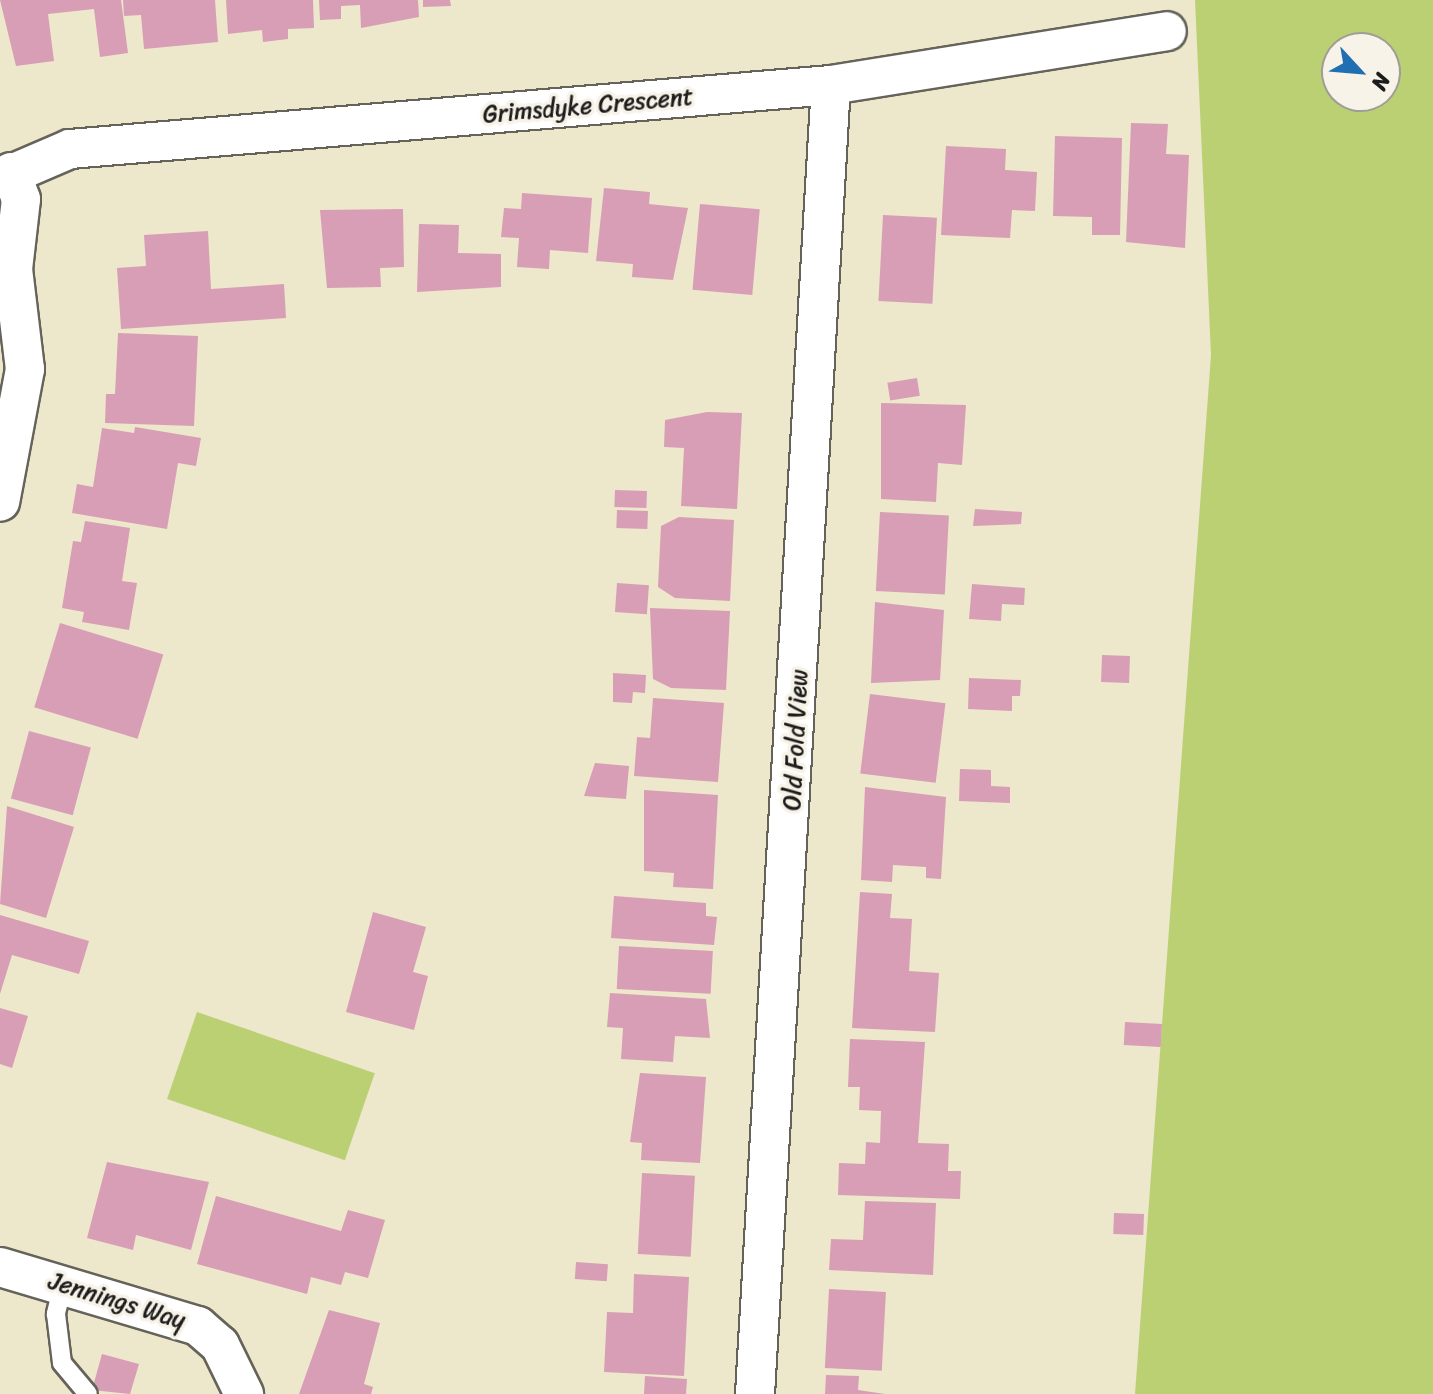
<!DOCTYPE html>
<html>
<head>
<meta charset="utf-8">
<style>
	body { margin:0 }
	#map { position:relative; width:1433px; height:1394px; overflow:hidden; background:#ede7cc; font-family:Sriracha,sans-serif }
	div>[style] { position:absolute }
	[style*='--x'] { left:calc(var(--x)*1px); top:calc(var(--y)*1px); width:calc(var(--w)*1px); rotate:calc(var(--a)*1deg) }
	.green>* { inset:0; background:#bbd073; transform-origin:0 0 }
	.building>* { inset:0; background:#d89eb5; transform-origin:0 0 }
	.roads { filter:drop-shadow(2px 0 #65635a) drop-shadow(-2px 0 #65635a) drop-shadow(0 2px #65635a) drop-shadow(0 -2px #65635a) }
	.service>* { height:18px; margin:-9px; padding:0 9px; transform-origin:9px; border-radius:9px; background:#fff }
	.minor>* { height:38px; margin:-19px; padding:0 19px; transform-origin:19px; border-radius:19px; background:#fff }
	span { translate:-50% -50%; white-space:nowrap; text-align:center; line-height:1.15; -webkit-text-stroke:7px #f7f3e8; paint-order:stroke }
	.street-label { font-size:24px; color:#1c1c1c }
	.north { position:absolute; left:1321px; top:32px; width:80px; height:80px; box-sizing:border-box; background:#f7f3e8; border:2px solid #9f9d96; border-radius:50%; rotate:116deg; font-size:22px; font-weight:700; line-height:32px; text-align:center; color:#1c1c1c }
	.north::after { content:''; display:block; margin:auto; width:28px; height:36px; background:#1f6fb2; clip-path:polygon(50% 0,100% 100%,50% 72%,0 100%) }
</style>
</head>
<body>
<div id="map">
	<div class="green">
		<div style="clip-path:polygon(evenodd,1195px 0,1433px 0,1433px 1394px,1135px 1394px,1211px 355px,1195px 0,1385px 48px,1385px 96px,1337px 96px,1337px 48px,1385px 48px)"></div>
		<div style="left:197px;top:1012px;width:188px;height:92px;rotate:19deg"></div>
	</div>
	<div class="building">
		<div style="clip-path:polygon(0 0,121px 0,128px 53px,100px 57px,94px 9px,48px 14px,54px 61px,16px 66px)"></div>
		<div style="clip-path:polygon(123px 0,215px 0,218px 42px,144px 49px,141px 15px,124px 16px)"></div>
		<div style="clip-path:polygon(226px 0,313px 0,314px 28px,288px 29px,288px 39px,263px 42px,262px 30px,228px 34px)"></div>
		<div style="clip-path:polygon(319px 0,418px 0,419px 17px,361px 28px,360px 5px,341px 6px,341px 19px,320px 20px)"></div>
		<div style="clip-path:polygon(423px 0,450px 0,451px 6px,423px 7px)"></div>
		<div style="clip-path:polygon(1131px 123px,1168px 124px,1166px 154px,1189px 155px,1185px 248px,1126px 242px)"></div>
		<div style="clip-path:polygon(1055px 136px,1122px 138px,1120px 235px,1092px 235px,1092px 217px,1053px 216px)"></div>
		<div style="clip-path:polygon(946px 146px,1006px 149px,1005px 170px,1037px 172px,1035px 211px,1012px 210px,1010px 238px,941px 235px)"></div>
		<div style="clip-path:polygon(604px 188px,650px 192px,649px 204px,688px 208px,673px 280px,632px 277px,633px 264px,596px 261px)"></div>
		<div style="clip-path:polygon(522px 193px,592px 198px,588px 253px,550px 250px,549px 269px,517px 267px,519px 238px,501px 237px,504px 208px,521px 209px)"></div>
		<div style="left:700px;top:204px;width:60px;height:86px;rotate:5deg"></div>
		<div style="clip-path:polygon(403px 209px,404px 267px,380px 268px,381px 287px,327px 288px,320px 210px)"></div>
		<div style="left:883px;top:215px;width:54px;height:86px;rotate:3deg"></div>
		<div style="clip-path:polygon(419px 224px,459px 225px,458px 253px,501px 254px,501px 287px,417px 292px)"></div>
		<div style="clip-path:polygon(208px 231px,211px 289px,284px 284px,286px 318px,121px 329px,117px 268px,146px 266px,144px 235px)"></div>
		<div style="clip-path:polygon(118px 333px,198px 336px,194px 426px,105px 423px,106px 394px,115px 394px)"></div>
		<div style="left:917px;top:378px;width:18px;height:30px;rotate:81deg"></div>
		<div style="clip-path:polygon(881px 403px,966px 405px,962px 465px,938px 463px,936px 502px,881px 499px)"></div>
		<div style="clip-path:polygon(707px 412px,742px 413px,737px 509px,681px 506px,684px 448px,664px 447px,665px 420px)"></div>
		<div style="clip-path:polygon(135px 427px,201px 438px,196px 466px,178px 463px,167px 529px,72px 513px,77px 484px,93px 487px,102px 428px,134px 433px)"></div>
		<div style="left:615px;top:490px;width:32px;height:17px;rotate:2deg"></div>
		<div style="clip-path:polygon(975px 509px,1022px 512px,1021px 524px,973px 526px)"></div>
		<div style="left:617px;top:510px;width:31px;height:18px;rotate:2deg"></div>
		<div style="left:880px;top:512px;width:69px;height:79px;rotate:3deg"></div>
		<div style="clip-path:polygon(679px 517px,734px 520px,730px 601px,675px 598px,658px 587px,661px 526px)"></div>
		<div style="clip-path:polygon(85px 521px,130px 528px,122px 581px,137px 583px,129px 630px,82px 622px,84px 612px,62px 608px,73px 541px,81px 542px)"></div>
		<div style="left:617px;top:583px;width:32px;height:29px;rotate:4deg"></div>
		<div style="clip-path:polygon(972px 584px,1025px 588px,1024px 605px,1002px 604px,1001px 621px,969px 619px)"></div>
		<div style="clip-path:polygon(875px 602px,944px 610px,940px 680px,871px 683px)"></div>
		<div style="clip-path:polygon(650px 608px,730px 611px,726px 690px,671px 688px,653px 679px)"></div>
		<div style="left:60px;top:623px;width:108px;height:88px;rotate:17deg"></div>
		<div style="left:1102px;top:655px;width:28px;height:27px;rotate:2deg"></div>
		<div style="clip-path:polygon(613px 673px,646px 675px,645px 693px,633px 692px,632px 703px,613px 702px)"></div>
		<div style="clip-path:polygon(969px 678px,1021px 680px,1020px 696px,1012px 696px,1012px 711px,968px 709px)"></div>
		<div style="left:870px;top:694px;width:76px;height:80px;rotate:7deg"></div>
		<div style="clip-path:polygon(653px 698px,724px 703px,718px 782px,634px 776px,637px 737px,650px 738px)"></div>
		<div style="left:29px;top:731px;width:64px;height:70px;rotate:15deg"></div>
		<div style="clip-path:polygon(595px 763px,629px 766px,626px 799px,584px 796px)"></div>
		<div style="clip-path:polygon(960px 769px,991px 770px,991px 786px,1010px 787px,1010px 803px,959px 801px)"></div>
		<div style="clip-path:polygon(865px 787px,946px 797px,941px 879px,926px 878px,926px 867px,893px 865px,892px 882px,861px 880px)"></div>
		<div style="clip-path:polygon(644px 790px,718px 795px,713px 889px,673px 887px,674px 873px,644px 871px)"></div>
		<div style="clip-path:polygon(7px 806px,74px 827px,46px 918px,0 904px)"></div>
		<div style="clip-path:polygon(860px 892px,892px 894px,890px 918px,912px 919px,909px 971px,939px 973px,935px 1032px,852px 1028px)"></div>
		<div style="clip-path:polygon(614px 896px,706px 903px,706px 916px,717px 917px,714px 945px,611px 938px)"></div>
		<div style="clip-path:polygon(373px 912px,426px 927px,413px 972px,428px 976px,414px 1030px,346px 1012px)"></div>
		<div style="clip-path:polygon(0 915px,89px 941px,79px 974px,12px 955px,0 994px)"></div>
		<div style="left:619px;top:946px;width:94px;height:43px;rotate:3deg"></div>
		<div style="clip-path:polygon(610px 993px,706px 999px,710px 1038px,675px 1036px,673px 1062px,621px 1059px,623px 1028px,607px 1027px)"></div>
		<div style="clip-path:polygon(0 1008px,28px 1016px,12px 1068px,0 1064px)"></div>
		<div style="left:1125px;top:1022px;width:37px;height:23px;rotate:3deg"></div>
		<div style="clip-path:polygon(850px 1039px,925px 1042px,918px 1143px,949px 1144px,948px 1171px,961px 1171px,960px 1199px,838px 1195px,839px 1163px,865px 1164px,866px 1142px,880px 1143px,881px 1111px,859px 1110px,860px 1087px,848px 1087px)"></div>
		<div style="clip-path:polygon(640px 1073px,706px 1077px,700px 1163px,641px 1160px,642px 1143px,630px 1142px)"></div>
		<div style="clip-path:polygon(107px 1162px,209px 1182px,191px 1250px,136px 1235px,133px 1250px,87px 1238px)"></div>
		<div style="left:642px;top:1173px;width:53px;height:81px;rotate:3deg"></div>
		<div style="clip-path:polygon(216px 1196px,341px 1231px,348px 1210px,385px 1220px,368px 1278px,345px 1272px,341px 1285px,311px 1277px,307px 1294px,197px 1264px)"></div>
		<div style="clip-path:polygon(865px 1201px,936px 1203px,933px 1275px,829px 1270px,831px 1239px,863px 1240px)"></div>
		<div style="left:1114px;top:1213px;width:30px;height:21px;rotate:2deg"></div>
		<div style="left:576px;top:1262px;width:32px;height:17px;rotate:4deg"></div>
		<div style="clip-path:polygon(634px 1274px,689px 1277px,684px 1376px,604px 1372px,607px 1312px,633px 1313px)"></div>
		<div style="left:829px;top:1289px;width:57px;height:79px;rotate:3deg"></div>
		<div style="clip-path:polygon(329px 1310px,380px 1323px,364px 1384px,373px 1387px,371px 1394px,299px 1394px)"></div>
		<div style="clip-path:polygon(102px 1354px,139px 1364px,130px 1394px,92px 1390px)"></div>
		<div style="clip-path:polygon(826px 1375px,859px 1376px,858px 1390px,885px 1394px,825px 1394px)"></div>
		<div style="clip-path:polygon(645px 1376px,687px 1379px,686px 1394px,644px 1394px)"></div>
	</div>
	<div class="roads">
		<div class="service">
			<div style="--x:63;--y:1285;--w:30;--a:104"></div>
			<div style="--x:56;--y:1314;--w:49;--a:83"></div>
			<div style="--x:62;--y:1363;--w:40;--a:50"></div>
		</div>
		<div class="minor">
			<div style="--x:11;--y:172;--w:29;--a:70"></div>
			<div style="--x:21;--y:199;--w:70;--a:96.5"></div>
			<div style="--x:0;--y:179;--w:76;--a:-23.2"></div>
			<div style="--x:70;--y:149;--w:764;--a:-4.81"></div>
			<div style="--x:831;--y:85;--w:340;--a:-9.1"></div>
			<div style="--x:0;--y:261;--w:15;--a:32"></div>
			<div style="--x:13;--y:269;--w:101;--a:83.2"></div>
			<div style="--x:25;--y:369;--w:135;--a:100.6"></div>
			<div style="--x:0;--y:1267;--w:207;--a:16.6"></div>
			<div style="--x:198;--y:1326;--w:29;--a:41"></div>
			<div style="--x:220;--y:1345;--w:55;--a:63.9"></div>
			<div style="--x:755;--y:1394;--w:1311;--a:-86.68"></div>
		</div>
	</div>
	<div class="street-label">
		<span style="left:588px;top:106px;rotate:-5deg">Grimsdyke Crescent</span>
		<span style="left:796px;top:740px;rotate:-87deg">Old Fold View</span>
		<span style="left:117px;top:1301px;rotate:17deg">Jennings Way</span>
	</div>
	<div class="north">N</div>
</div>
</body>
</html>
